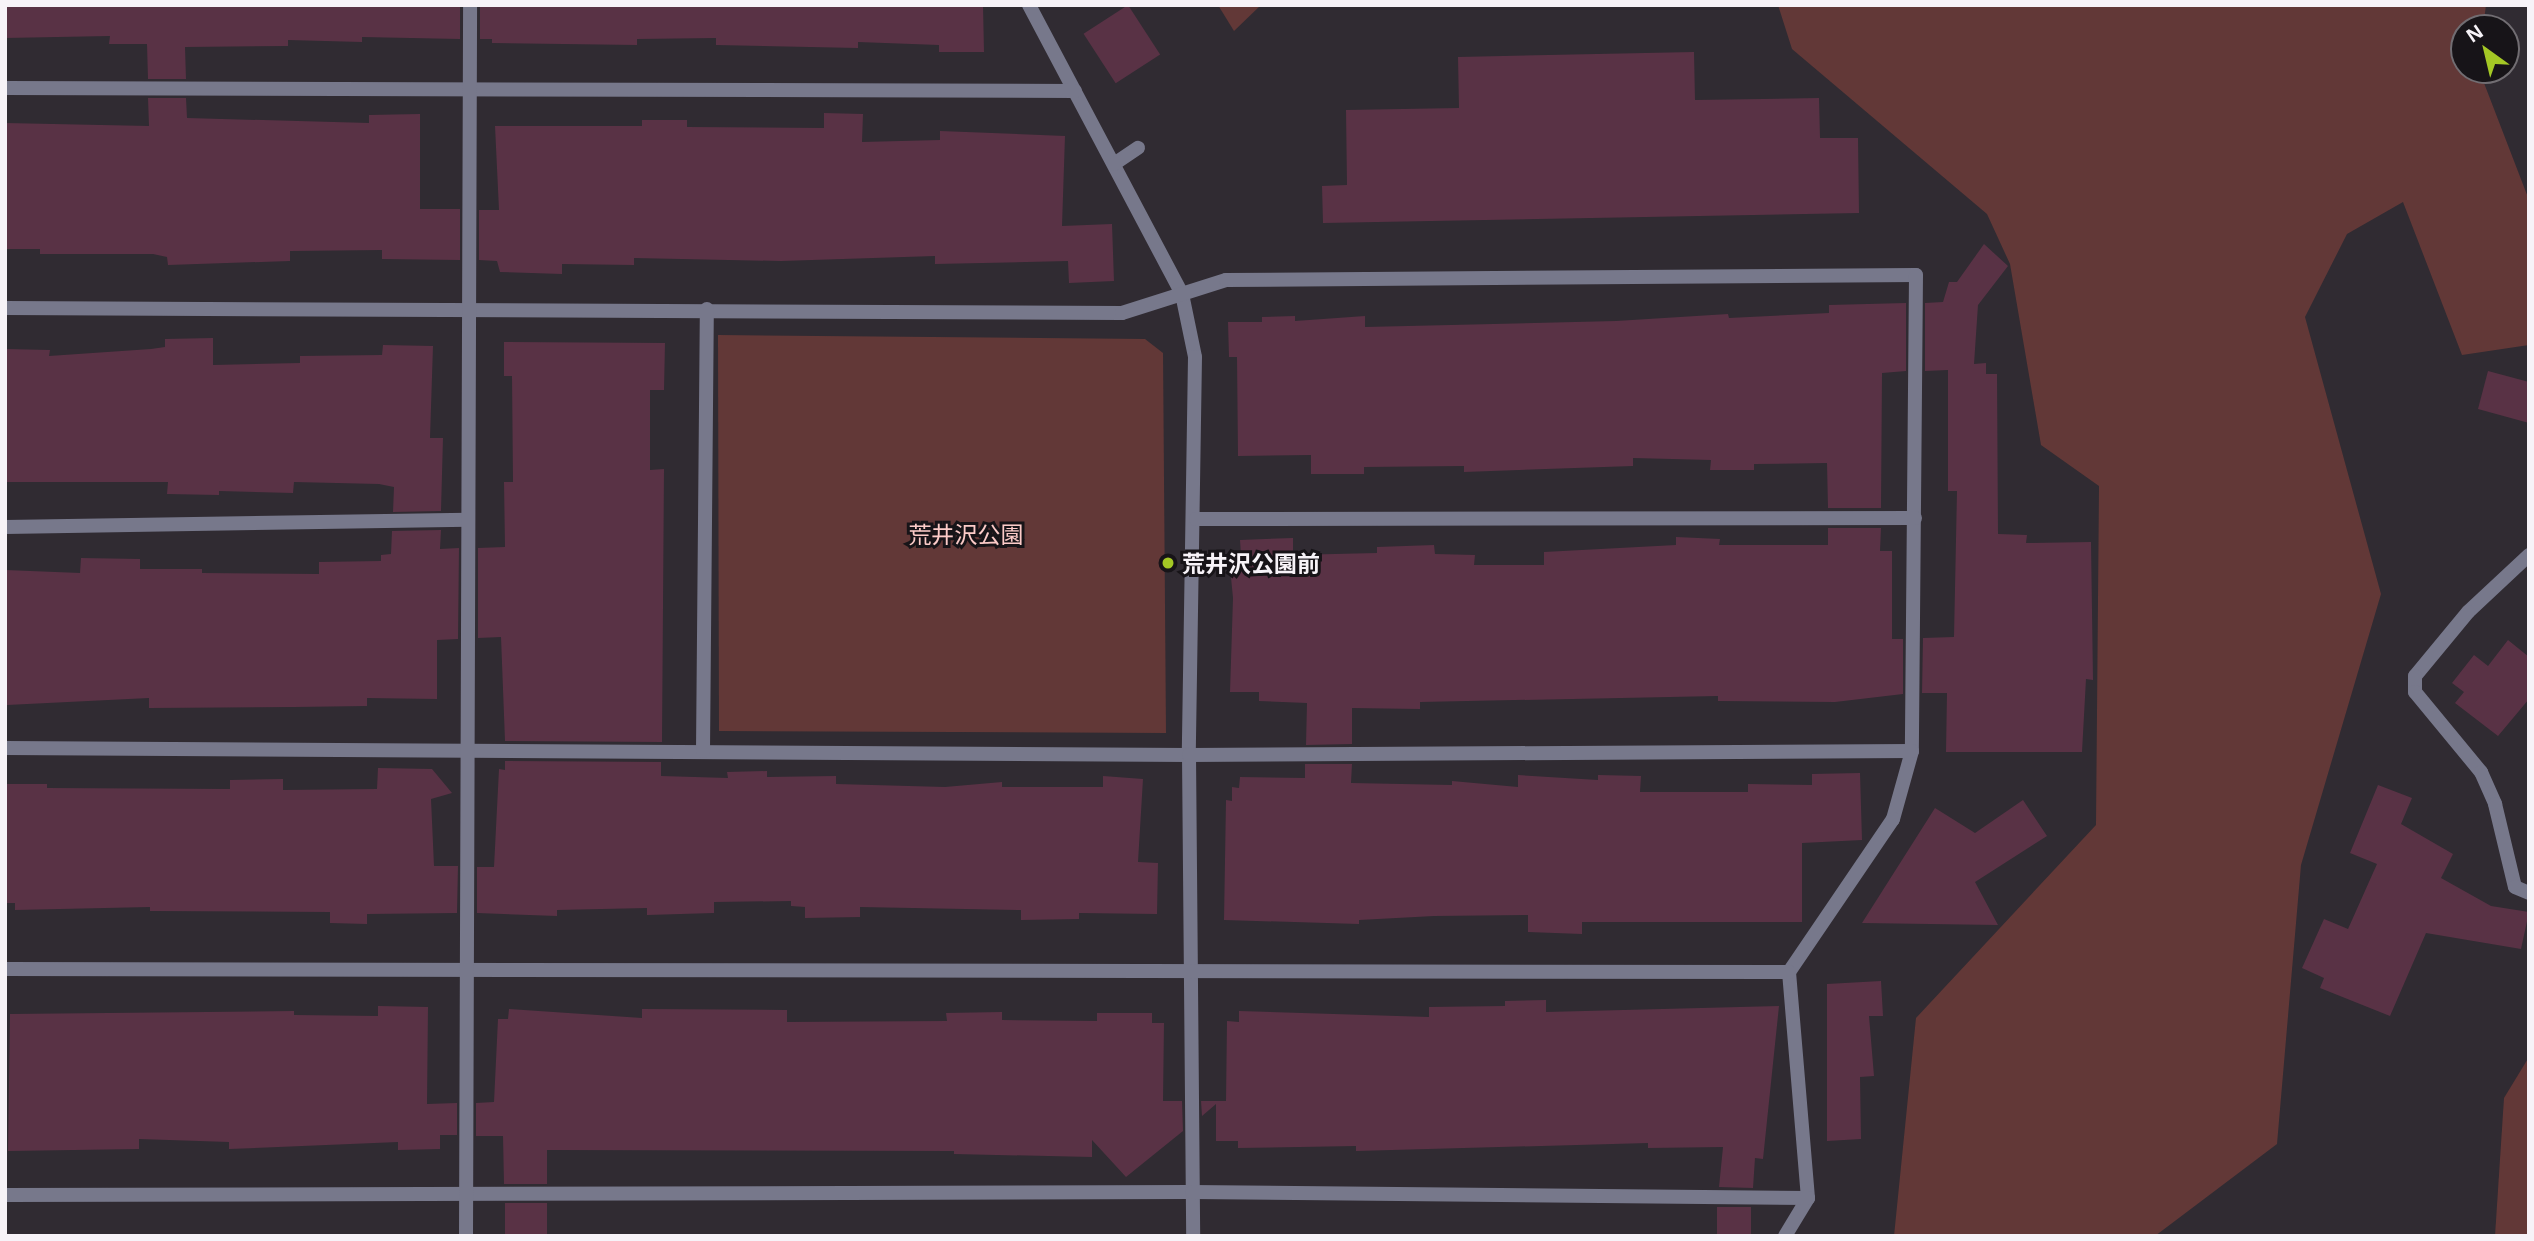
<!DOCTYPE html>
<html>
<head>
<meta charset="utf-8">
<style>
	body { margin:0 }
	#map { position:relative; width:2534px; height:1241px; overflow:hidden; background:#302b32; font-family:"Open Sans","Noto Sans JP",sans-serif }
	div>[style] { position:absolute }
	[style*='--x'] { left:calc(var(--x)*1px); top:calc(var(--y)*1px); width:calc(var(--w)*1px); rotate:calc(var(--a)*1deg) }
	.green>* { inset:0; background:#623837 }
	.building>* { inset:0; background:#593245; transform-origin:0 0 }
	.service>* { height:14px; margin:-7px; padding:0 7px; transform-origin:7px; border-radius:7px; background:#77788b }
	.minor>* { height:14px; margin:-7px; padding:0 7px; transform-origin:7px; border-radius:7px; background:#77788b }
	.dots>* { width:19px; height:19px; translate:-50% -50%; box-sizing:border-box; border:4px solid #171418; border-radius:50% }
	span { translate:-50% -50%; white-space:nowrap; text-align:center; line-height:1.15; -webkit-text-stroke:6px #171418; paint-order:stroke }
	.park-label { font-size:23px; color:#fccbc8 }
	.poi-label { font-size:23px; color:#f7f3f8; font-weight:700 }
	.left { translate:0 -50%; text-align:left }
	.frame { position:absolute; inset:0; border:7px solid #f7f3f8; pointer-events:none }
	.north { position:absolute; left:2450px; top:14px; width:70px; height:70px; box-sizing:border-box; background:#171418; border:2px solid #716d72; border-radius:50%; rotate:326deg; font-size:19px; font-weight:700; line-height:28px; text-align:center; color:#f7f3f8 }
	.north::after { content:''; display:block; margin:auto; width:24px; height:32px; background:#a4c825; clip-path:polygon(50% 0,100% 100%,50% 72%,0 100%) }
</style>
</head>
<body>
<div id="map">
	<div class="green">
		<div style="clip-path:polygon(1218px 5px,1261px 5px,1234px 31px)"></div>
		<div style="clip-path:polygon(1778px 5px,2486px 5px,2483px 28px,2464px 28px,2464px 70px,2479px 70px,2529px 200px,2529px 345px,2462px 355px,2403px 202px,2347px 234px,2305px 317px,2381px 594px,2301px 865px,2277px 1144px,2155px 1236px,1894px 1236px,1916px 1018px,2096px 825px,2099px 486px,2041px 445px,2010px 264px,1987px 214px,1792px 49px)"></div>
		<div style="clip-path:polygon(718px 335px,1145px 339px,1163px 353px,1166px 733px,719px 731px)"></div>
		<div style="clip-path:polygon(2529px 1057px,2529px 1236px,2495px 1236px,2504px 1098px)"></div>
	</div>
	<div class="building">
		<div style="clip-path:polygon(5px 5px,460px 5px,460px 39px,362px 37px,362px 42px,288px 40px,288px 46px,185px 47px,186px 79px,148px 79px,147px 44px,109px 44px,110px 36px,5px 38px)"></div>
		<div style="clip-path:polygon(480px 5px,983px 5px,984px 52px,939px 52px,939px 45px,858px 42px,858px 48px,716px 45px,716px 38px,637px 39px,637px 45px,492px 43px,492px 39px,480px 39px)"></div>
		<div style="left:1128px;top:5px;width:59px;height:53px;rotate:57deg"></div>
		<div style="clip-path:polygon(1694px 52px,1695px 100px,1819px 98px,1820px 138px,1858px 138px,1859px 213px,1323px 223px,1322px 186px,1347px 185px,1346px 110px,1459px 108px,1458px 57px)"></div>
		<div style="clip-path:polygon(148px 98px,186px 98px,187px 118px,369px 123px,369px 115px,420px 114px,420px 209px,460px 209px,460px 260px,382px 259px,382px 250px,290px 251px,290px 261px,168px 265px,167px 257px,153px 254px,40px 254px,40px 249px,7px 249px,5px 123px,149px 126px)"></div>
		<div style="clip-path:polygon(824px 113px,863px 114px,862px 142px,940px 140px,940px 131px,1065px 136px,1062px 226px,1112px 224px,1114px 281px,1069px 283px,1068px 261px,935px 264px,935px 256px,781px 261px,634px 258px,634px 265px,562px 264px,562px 274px,500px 272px,497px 261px,479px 260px,479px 210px,499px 210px,495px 126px,642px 126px,642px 120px,687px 120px,687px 127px,824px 128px)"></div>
		<div style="clip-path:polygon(1984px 244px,2008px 266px,1978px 305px,1974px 364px,1986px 363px,1986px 374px,1997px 374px,1998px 534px,2027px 535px,2026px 543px,2091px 542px,2093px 680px,2086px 679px,2082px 752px,1946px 752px,1947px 693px,1922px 693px,1923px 638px,1954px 637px,1957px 491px,1948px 491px,1948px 370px,1925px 371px,1925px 303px,1943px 302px,1949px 282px,1957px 282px)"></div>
		<div style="clip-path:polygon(1906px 303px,1906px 371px,1882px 373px,1881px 508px,1828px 508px,1827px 463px,1754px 464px,1754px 470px,1710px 470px,1711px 460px,1633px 458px,1633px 466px,1464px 472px,1464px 466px,1364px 467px,1364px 474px,1311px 474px,1311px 455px,1238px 456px,1237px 357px,1229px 357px,1228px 322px,1262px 322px,1262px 317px,1295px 316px,1295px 321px,1365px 316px,1365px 327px,1616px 321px,1728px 314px,1729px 318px,1829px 313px,1829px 305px)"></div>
		<div style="clip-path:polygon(213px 338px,213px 365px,300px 363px,300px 356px,382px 355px,383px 345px,433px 346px,430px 438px,443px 438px,441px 511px,393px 512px,394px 487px,379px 484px,294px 482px,293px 493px,219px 491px,219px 495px,167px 494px,168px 482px,5px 482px,5px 349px,50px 350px,49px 356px,151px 349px,165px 347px,165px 339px)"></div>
		<div style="clip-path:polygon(504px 342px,665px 343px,664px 390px,650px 390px,650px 470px,664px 469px,662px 742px,505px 741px,501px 637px,478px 638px,478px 548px,505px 547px,504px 482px,513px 482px,512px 376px,504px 376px)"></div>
		<div style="clip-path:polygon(2488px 371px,2529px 382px,2529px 423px,2478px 409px)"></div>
		<div style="clip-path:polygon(1828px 528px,1881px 528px,1880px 551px,1892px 551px,1892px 639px,1903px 639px,1903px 694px,1835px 702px,1718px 701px,1718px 696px,1420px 702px,1420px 709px,1352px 708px,1352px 744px,1306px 745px,1307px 703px,1259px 701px,1259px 692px,1230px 692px,1233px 598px,1229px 557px,1241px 556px,1240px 540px,1293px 538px,1293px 555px,1377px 553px,1377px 547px,1434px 545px,1435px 554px,1475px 555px,1474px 565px,1544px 565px,1544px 552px,1676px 545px,1676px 537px,1720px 539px,1719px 545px,1828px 545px)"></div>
		<div style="clip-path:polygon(441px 530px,440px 549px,459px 548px,458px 639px,437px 640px,437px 699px,367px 698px,367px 706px,294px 707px,149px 708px,149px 698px,7px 705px,5px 570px,80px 573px,81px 558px,140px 559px,140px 569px,202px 569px,202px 573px,319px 574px,319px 562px,381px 561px,381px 555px,391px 554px,392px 531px)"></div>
		<div style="clip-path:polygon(2508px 640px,2529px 657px,2529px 699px,2498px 736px,2455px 703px,2464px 692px,2452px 683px,2474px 655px,2488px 666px)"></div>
		<div style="clip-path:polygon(505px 761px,661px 762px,661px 776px,728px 778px,727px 772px,767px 771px,767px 777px,836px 776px,836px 784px,945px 787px,1002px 782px,1002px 787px,1103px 787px,1103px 776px,1143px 779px,1138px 862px,1158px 863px,1157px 914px,1079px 913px,1079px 919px,1021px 920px,1021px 910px,860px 907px,860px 917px,805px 918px,805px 907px,791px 906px,791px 901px,714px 902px,714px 913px,647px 915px,647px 908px,557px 910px,557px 916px,477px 913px,477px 867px,494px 867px,499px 769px,505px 770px)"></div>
		<div style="clip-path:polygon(1305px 764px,1352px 764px,1351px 783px,1452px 785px,1452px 781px,1518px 787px,1518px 775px,1598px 780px,1598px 775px,1641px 776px,1640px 792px,1748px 792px,1748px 784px,1812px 785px,1812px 774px,1860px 773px,1862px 840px,1802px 843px,1802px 922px,1582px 922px,1582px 934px,1528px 932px,1528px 915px,1434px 916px,1359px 920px,1359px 924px,1224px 920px,1226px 800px,1232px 801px,1232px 787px,1239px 788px,1240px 777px,1305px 778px)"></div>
		<div style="clip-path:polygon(378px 768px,432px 769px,452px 793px,431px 799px,434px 866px,458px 866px,457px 913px,367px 914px,367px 924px,330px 923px,330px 912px,150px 911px,150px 907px,15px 910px,15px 903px,5px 903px,5px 784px,47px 784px,47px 788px,230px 789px,230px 780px,283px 779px,283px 790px,377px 789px)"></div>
		<div style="clip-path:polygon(2378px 785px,2412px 798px,2401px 824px,2453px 854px,2441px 878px,2491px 906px,2529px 912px,2521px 949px,2426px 933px,2390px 1016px,2320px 988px,2324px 978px,2302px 968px,2324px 919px,2348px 929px,2377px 864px,2350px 853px)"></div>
		<div style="clip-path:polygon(2023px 800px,2047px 836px,1975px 882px,1998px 925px,1862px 923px,1935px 808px,1975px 833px)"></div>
		<div style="clip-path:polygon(1881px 981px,1883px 1016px,1869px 1016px,1874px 1076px,1860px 1077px,1861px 1139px,1827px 1141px,1827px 984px)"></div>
		<div style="clip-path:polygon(1546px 1000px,1546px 1012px,1779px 1006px,1763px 1159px,1755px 1158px,1753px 1188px,1719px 1187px,1723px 1147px,1648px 1148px,1648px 1143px,1356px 1151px,1356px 1146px,1238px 1148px,1238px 1141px,1216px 1141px,1216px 1104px,1202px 1116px,1201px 1101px,1226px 1101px,1227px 1021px,1239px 1022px,1239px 1011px,1429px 1017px,1429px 1007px,1505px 1006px,1505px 1001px)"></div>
		<div style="clip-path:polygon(378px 1006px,428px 1007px,427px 1104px,457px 1103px,457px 1135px,440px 1135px,440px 1149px,398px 1150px,398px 1142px,229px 1149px,229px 1142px,139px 1139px,139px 1149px,8px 1151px,10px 1014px,294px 1011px,294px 1015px,378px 1016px)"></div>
		<div style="clip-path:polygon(509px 1009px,642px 1018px,642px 1009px,787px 1010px,787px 1022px,947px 1021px,946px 1013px,1002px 1012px,1002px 1020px,1097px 1021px,1097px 1013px,1152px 1013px,1152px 1023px,1164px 1023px,1163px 1101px,1182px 1101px,1183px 1131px,1126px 1177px,1092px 1140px,1092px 1157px,954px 1154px,954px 1151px,547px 1150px,547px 1184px,504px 1184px,503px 1136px,476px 1136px,476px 1103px,494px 1102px,498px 1019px,508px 1019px)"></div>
		<div style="left:505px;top:1203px;width:42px;height:33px"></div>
		<div style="left:1717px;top:1207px;width:34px;height:29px"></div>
	</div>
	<div class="service">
		<div style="--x:2529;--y:555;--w:83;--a:136.9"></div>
		<div style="--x:2468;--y:612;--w:83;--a:129.6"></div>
		<div style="--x:2415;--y:676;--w:16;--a:90"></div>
		<div style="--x:2415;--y:692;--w:104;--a:50.5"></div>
		<div style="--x:2481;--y:772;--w:35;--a:66"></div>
		<div style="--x:2495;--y:804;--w:85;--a:76.5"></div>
		<div style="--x:2515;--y:887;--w:15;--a:23"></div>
	</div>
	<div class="minor">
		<div style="--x:1029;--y:5;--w:327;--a:62.1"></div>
		<div style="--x:1182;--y:294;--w:64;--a:78.3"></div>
		<div style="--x:1195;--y:357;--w:398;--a:90.9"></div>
		<div style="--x:1189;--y:755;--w:481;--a:89.5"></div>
		<div style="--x:5;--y:88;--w:1070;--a:0.16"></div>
		<div style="--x:1114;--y:164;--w:29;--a:-34"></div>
		<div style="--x:5;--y:308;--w:1117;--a:0.26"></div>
		<div style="--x:1122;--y:313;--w:109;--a:-17.6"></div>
		<div style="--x:1226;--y:280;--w:690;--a:-0.42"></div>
		<div style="--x:1916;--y:275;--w:476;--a:90.5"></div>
		<div style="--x:1912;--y:751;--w:71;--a:105.6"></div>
		<div style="--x:1893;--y:819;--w:185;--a:124.2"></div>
		<div style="--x:1789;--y:972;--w:227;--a:85.2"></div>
		<div style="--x:1808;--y:1198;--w:44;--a:121.2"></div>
		<div style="--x:1196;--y:519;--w:719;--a:-0.08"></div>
		<div style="--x:5;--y:527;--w:463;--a:-0.9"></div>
		<div style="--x:5;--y:748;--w:1184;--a:0.34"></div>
		<div style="--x:1189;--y:755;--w:723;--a:-0.32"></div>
		<div style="--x:703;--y:751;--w:442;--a:-89.5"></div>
		<div style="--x:5;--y:969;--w:1784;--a:0.1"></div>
		<div style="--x:5;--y:1195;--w:1187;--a:-0.14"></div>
		<div style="--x:1192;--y:1192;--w:616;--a:0.56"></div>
		<div style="--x:466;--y:1236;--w:1231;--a:-89.81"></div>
	</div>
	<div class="dots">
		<div style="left:1168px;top:563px;background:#a4c825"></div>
	</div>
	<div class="park-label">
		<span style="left:966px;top:534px">荒井沢公園</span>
	</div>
	<div class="poi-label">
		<span class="left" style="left:1182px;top:563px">荒井沢公園前</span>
	</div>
	<div class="frame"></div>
	<div class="north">N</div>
</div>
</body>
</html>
